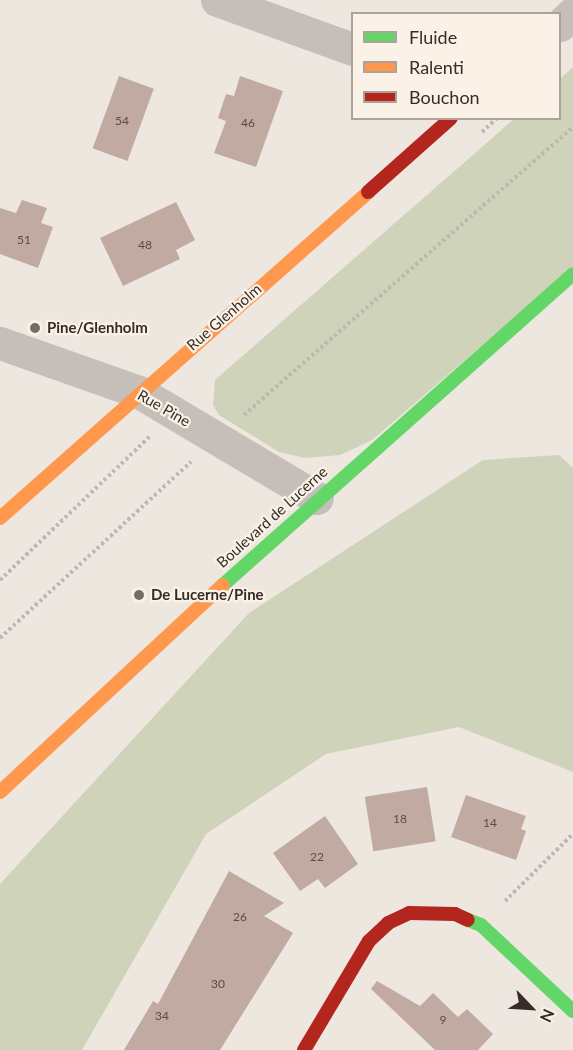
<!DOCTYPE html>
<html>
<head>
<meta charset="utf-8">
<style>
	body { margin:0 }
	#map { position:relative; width:573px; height:1050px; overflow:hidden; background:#ede7e0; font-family:Lato,sans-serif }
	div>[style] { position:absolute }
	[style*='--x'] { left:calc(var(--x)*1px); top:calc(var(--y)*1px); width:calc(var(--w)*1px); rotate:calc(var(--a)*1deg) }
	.green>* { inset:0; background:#ced3ba }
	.building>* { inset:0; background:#c1aaa1; transform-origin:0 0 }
	.path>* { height:4px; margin-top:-2px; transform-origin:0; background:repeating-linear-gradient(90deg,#bfb7b1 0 3px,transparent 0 6px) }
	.street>* { height:33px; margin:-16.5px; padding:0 16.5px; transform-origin:16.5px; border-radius:16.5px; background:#c6bfb9 }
	.fast>* { height:14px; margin:-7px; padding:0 7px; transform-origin:7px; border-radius:7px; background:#63d668 }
	.slow>* { height:14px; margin:-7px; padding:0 7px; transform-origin:7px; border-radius:7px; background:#ff974d }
	.jam>* { height:14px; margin:-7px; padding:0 7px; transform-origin:7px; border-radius:7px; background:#b3261e }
	.dots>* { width:16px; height:16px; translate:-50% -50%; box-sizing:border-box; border:3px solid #faf1e7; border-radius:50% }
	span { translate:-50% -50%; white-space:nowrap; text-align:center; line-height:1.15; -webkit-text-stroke:4.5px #faf1e7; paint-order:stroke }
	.number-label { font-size:12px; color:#5a4c46 }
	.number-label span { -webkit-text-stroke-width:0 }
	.street-label { font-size:15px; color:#372c27 }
	.poi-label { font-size:15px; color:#372c27; font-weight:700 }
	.left { translate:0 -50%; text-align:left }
	.legend { position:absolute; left:351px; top:12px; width:210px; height:108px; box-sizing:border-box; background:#faf1e7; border:2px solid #aca29a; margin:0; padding:8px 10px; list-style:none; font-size:18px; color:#372c27 }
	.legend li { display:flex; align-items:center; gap:12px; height:30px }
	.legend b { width:30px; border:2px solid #aca29a }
	.north { position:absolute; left:501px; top:978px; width:60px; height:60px; -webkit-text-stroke:4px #faf1e7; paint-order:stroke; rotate:115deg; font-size:16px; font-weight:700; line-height:24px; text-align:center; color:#372c27 }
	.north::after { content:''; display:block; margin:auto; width:21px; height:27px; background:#372c27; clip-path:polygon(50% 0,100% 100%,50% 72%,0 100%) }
</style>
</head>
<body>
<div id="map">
	<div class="green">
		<div style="clip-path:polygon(573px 67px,573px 267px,372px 440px,340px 455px,305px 458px,279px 452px,219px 415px,213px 405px,215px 380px,514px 119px,560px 118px,560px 79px)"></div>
		<div style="clip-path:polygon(559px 455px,573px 468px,573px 772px,459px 727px,326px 754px,206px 834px,82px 1050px,0 1050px,0 884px,249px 613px,483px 460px)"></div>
	</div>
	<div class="building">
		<div style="left:119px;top:76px;width:37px;height:77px;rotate:20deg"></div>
		<div style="clip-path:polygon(240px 76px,283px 91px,256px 167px,214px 153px,226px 121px,218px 118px,226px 94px,234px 96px)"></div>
		<div style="clip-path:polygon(22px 200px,47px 208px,41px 223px,53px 227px,38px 268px,0 254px,0 208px,16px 213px)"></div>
		<div style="clip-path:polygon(176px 202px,195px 240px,176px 250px,180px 259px,123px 286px,100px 238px)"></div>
		<div style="left:427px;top:787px;width:55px;height:63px;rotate:81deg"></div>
		<div style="clip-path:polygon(466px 795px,526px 816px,521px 829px,526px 831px,516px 860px,451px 837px)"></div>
		<div style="clip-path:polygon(325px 816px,358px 864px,325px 888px,318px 879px,300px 891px,273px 853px)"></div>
		<div style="clip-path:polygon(229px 871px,284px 903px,264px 916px,293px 933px,220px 1050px,124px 1050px,153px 1001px,158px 1004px)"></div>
		<div style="clip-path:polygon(377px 981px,420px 1006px,433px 993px,458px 1017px,467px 1009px,493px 1034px,478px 1050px,435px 1050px,371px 989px)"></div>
	</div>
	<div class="path">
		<div style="--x:482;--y:132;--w:21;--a:-43"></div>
		<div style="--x:244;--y:415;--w:437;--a:-41.2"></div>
		<div style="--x:0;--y:580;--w:207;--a:-43.8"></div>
		<div style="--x:0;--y:638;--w:260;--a:-42.7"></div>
		<div style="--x:505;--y:901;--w:95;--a:-44.6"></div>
	</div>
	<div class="street">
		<div style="--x:217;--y:0;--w:144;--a:19.9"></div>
		<div style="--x:560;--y:25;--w:18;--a:-43"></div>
		<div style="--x:0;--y:343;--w:147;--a:19.4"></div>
		<div style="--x:139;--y:392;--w:207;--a:30.8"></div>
	</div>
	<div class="fast">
		<div style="--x:223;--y:585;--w:468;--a:-41.6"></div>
		<div style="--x:468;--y:920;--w:14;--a:21"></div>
		<div style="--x:481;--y:925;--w:126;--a:43.1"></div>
	</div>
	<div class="slow">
		<div style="--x:0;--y:518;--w:492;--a:-41.5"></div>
		<div style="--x:0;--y:792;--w:304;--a:-42.9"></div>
	</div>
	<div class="jam">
		<div style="--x:368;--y:192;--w:111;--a:-41.7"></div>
		<div style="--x:304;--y:1050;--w:127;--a:-59.2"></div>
		<div style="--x:369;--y:941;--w:26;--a:-43"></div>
		<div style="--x:388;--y:923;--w:23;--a:-25"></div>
		<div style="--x:409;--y:913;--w:46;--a:1.2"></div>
		<div style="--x:455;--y:914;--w:14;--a:25"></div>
	</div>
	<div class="dots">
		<div style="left:35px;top:328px;background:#776d68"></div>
		<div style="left:139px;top:595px;background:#776d68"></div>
	</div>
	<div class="number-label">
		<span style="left:122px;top:121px">54</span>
		<span style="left:248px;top:123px">46</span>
		<span style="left:24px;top:240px">51</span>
		<span style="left:145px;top:245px">48</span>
		<span style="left:400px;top:819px">18</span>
		<span style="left:490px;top:823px">14</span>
		<span style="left:317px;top:857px">22</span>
		<span style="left:240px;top:917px">26</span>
		<span style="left:218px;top:984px">30</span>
		<span style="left:162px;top:1016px">34</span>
		<span style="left:443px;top:1020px">9</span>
	</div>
	<div class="street-label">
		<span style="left:224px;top:317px;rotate:-41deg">Rue Glenholm</span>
		<span style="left:164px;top:408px;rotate:30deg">Rue Pine</span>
		<span style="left:272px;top:517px;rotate:-42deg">Boulevard de Lucerne</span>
	</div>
	<div class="poi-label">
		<span class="left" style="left:47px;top:328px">Pine/Glenholm</span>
		<span class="left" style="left:151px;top:595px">De Lucerne/Pine</span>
	</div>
	<ul class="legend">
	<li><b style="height:8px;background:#63d668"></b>Fluide</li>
	<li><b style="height:8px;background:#ff974d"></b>Ralenti</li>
	<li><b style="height:8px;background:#b3261e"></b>Bouchon</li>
	</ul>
	<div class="north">N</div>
</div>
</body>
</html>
